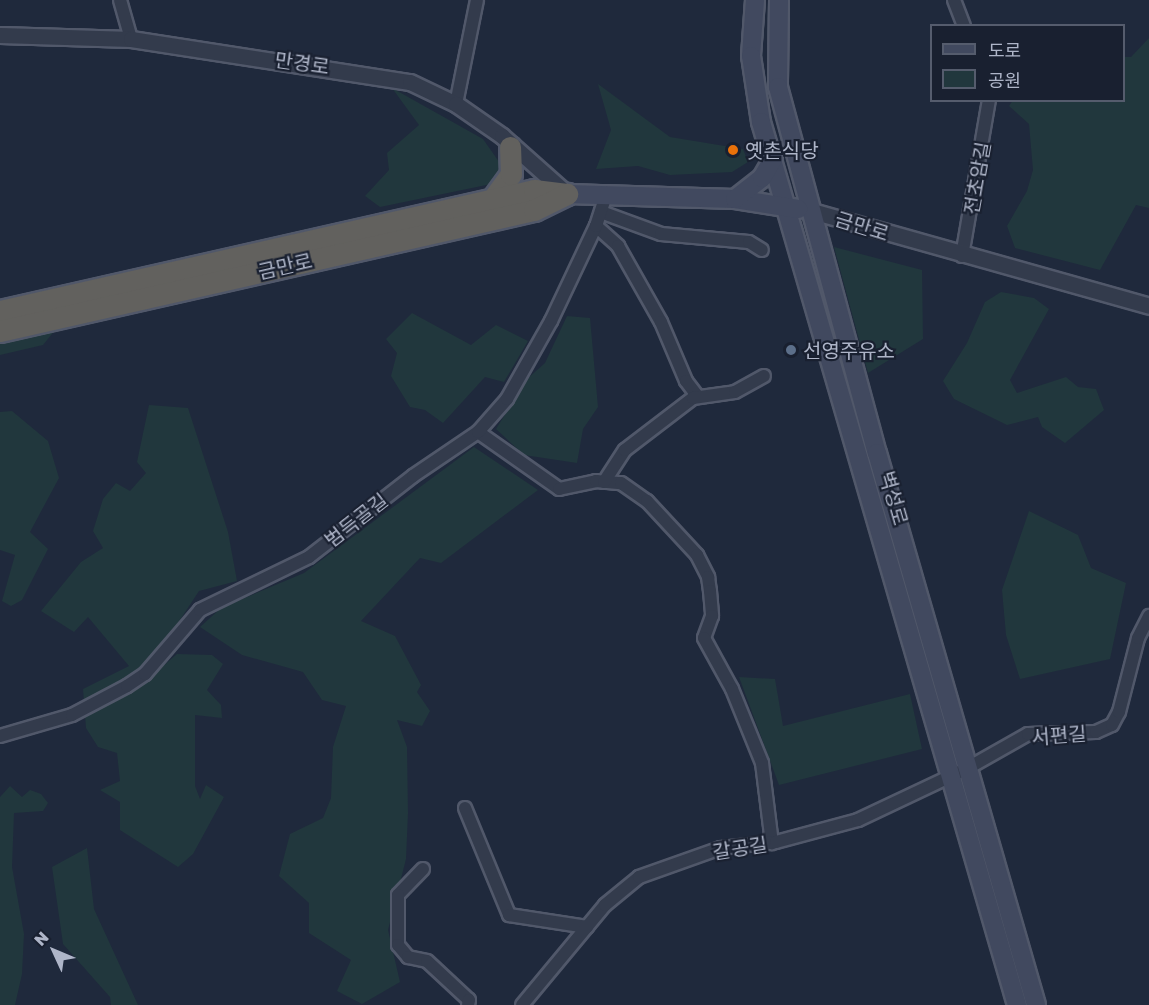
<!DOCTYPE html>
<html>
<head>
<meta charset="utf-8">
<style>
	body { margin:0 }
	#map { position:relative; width:1149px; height:1005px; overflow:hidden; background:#1f293c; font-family:"Golos Text","Noto Sans KR",sans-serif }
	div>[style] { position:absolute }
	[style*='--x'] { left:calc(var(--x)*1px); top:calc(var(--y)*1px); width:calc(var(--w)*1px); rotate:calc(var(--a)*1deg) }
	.green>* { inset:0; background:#21373d }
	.roads { filter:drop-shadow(2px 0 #51586a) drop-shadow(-2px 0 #51586a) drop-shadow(0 2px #51586a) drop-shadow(0 -2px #51586a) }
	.minor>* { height:12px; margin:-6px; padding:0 6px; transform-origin:6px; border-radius:6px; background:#333b4c }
	.tertiary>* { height:15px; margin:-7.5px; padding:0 7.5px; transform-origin:7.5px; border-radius:7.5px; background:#333b4c }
	.secondary>* { height:18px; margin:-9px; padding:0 9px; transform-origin:9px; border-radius:9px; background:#41495f }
	.trunk>* { height:21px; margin:-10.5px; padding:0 10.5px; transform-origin:10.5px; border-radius:10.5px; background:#62615e }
	.dots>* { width:16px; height:16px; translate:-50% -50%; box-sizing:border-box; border:3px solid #192030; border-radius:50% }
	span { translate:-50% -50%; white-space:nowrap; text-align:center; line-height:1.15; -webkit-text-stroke:4.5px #192030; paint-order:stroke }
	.street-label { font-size:20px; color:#aeb5c8 }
	.poi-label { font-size:20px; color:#aeb5c8 }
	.left { translate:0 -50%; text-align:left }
	.legend { position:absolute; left:930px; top:24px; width:195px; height:78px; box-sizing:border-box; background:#192030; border:2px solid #555c6d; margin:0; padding:8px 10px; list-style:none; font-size:18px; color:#aeb5c8 }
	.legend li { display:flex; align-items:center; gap:12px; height:30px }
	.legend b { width:30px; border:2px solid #555c6d }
	.north { position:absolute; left:24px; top:921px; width:60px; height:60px; -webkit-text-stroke:4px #192030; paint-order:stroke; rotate:314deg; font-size:16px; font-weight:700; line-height:24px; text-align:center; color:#aeb5c8 }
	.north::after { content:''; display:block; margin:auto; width:21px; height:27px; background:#aeb5c8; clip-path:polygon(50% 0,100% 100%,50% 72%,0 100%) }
</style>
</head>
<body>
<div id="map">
	<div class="green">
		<div style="clip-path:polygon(1149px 38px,1149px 208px,1136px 205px,1100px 270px,1015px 248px,1007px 226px,1027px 191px,1033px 170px,1029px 124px,1009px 106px,1013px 100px,1124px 100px,1124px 57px,1131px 57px)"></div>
		<div style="clip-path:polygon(598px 84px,670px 137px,743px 149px,748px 162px,732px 172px,670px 175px,638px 166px,596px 169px,611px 130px)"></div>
		<div style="clip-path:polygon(392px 88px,483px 139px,502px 166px,496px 183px,380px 207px,365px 196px,389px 170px,387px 153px,419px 125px)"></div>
		<div style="clip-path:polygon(834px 247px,922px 270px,923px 339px,868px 373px)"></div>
		<div style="clip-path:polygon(1001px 292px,1034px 298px,1049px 309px,1010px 380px,1017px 393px,1066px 377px,1078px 387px,1096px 389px,1104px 410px,1065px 443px,1042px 427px,1038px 417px,1007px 425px,954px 399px,943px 381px,967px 343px,985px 302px)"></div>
		<div style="clip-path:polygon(412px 313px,471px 345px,496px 325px,528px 341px,504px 382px,485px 377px,443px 423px,425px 410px,410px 407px,391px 376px,397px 353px,386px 339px)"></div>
		<div style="clip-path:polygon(567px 316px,590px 318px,598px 407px,583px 429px,577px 463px,524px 455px,496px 429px,527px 379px,545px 363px)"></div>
		<div style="clip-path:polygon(56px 329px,43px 345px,0 355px,0 340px)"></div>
		<div style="clip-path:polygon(149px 405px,188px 408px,228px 532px,237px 581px,199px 591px,153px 661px,163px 666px,177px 654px,212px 655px,223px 664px,207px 690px,221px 705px,222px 718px,195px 715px,195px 786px,200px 799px,206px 785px,224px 797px,193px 854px,178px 867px,120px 830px,120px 802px,100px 790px,120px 781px,117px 753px,98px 747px,86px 728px,83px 689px,129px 666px,88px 617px,74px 632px,41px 611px,81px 562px,103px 548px,93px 531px,103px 499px,116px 483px,130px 491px,146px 473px,137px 462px)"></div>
		<div style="clip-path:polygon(12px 411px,48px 441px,59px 478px,30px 532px,48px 549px,22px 600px,11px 606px,2px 601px,15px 555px,0 550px,0 412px)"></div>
		<div style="clip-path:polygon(474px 447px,538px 490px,441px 563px,420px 558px,361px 621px,395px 636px,421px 685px,417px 692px,430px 711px,422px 726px,397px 720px,407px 747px,408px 813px,406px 859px,388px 930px,400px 982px,362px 1004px,337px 991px,351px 960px,309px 933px,309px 903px,279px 876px,290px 834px,323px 818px,331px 798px,333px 747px,346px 706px,322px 700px,303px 672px,242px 655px,200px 627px,221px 608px,304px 573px)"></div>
		<div style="clip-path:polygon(1029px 511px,1078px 535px,1091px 568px,1126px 583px,1110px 659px,1020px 679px,1006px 635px,1002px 590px)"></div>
		<div style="clip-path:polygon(739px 677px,775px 679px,783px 726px,910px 694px,922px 749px,779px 785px)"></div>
		<div style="clip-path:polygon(10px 786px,22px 797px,30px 790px,41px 794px,48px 803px,43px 811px,14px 813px,12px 867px,24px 934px,22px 974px,15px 1005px,0 1005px,0 797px)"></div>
		<div style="clip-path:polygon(87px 848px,94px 909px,138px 1005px,111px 1005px,110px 997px,63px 944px,52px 867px)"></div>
	</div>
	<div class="roads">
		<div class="minor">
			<div style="--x:120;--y:0;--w:41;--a:74.2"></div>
			<div style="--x:954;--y:0;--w:28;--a:69"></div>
			<div style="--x:456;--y:104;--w:106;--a:-78.6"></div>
			<div style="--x:601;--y:212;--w:64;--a:20.1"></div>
			<div style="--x:661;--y:234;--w:88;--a:5.2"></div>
			<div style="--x:749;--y:242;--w:15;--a:32"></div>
			<div style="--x:596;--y:226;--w:30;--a:42"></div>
			<div style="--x:618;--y:246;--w:87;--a:60.5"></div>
			<div style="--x:661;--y:322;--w:64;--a:67"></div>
			<div style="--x:686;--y:381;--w:20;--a:53"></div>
			<div style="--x:962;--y:256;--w:158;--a:-80.2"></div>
			<div style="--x:478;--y:432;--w:99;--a:35.1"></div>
			<div style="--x:559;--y:489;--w:38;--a:-12"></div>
			<div style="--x:596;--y:481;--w:25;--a:5"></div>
			<div style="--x:621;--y:483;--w:32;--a:35"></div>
			<div style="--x:647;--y:501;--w:74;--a:47.2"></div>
			<div style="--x:697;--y:555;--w:25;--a:63"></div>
			<div style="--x:708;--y:577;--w:14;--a:82"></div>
			<div style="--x:710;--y:591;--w:25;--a:85"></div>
			<div style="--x:712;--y:616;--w:23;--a:110"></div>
			<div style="--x:704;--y:638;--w:58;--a:61.2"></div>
			<div style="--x:732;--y:689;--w:80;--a:67.9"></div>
			<div style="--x:762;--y:763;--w:81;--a:82.9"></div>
			<div style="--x:604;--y:482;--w:38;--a:-57"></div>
			<div style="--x:625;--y:450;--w:86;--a:-37.4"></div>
			<div style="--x:693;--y:398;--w:42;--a:-8.1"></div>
			<div style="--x:735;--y:392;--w:33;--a:-29"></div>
			<div style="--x:0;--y:736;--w:75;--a:-16.3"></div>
			<div style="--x:72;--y:715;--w:62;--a:-27.8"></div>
			<div style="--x:127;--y:686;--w:22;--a:-34"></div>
			<div style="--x:145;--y:674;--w:84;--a:-49.3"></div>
			<div style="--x:200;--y:610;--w:121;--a:-25.9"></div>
			<div style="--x:309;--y:557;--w:132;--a:-37.9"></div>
			<div style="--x:413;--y:476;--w:78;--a:-34.1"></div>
			<div style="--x:478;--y:432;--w:44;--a:-48.7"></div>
			<div style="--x:507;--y:399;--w:90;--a:-60.6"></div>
			<div style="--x:551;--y:321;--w:105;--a:-64.7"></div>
			<div style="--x:596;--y:226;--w:35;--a:-72"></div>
			<div style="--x:465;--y:808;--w:116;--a:67.6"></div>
			<div style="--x:509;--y:915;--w:79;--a:8.7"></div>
			<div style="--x:423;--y:869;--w:36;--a:134"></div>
			<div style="--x:398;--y:895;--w:50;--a:90"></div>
			<div style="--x:398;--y:945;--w:16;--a:50"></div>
			<div style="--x:408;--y:957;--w:19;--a:12"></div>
			<div style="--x:427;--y:961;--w:57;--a:42.9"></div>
			<div style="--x:469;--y:1000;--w:5;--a:101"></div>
			<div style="--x:522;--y:1005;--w:130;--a:-50.3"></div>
			<div style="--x:605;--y:905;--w:44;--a:-39.5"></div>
			<div style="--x:639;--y:877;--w:87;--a:-19.5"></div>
			<div style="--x:721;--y:848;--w:55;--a:-6.2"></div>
			<div style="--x:776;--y:842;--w:85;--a:-15"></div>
			<div style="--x:858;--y:820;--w:122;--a:-25.3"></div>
			<div style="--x:968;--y:768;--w:69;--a:-29.5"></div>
			<div style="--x:1028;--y:734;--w:68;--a:-1.7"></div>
			<div style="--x:1096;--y:732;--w:17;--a:-24"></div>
			<div style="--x:1112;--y:725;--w:15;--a:-62"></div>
			<div style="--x:1119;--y:712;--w:76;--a:-75.6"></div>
			<div style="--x:1138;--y:638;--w:25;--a:-63"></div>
		</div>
		<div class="tertiary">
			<div style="--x:0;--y:35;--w:131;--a:1.7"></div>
			<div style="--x:131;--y:39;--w:282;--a:8.8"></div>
			<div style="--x:410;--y:82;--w:51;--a:25.6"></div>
			<div style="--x:456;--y:104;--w:56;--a:34.8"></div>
			<div style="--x:502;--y:136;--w:87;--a:41.7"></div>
			<div style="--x:812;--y:211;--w:350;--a:15.7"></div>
		</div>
		<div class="secondary">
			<div style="--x:755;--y:0;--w:56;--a:94.1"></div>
			<div style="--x:751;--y:56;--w:67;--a:81.4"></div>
			<div style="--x:761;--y:122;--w:919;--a:73.83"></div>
			<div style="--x:779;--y:0;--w:87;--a:90.7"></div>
			<div style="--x:778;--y:87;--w:379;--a:74.9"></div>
			<div style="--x:877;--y:453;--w:574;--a:73.93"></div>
			<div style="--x:567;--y:194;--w:168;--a:1.7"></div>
			<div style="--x:735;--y:199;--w:64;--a:9"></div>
			<div style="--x:735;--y:199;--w:34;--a:-38"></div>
			<div style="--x:762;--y:178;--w:22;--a:-60"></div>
		</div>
		<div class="trunk">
			<div style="--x:492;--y:200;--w:32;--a:-54"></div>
			<div style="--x:511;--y:174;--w:27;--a:-92"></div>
			<div style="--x:0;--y:311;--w:548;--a:-12.77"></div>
			<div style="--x:534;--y:190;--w:33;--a:7"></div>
			<div style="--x:0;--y:331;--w:548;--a:-12.77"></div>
			<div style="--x:534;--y:210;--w:37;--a:-26"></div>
		</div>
	</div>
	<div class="dots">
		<div style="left:733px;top:150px;background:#e8710a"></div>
		<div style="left:791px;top:350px;background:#5c6f8a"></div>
	</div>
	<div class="street-label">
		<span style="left:302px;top:63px;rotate:8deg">만경로</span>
		<span style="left:977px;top:178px;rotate:-80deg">전초암길</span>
		<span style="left:862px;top:226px;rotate:17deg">금만로</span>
		<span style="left:285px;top:266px;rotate:-13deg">금만로</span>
		<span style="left:894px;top:498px;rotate:74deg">벽성로</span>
		<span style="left:356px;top:520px;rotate:-38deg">범득골길</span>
		<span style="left:1059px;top:735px;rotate:-4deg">서편길</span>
		<span style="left:740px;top:848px;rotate:-9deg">갈공길</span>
	</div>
	<div class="poi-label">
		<span class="left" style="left:745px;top:150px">옛촌식당</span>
		<span class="left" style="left:803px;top:350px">선영주유소</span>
	</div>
	<ul class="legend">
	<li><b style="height:8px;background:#41495f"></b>도로</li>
	<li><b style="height:16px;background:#21373d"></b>공원</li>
	</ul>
	<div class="north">N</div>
</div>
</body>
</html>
